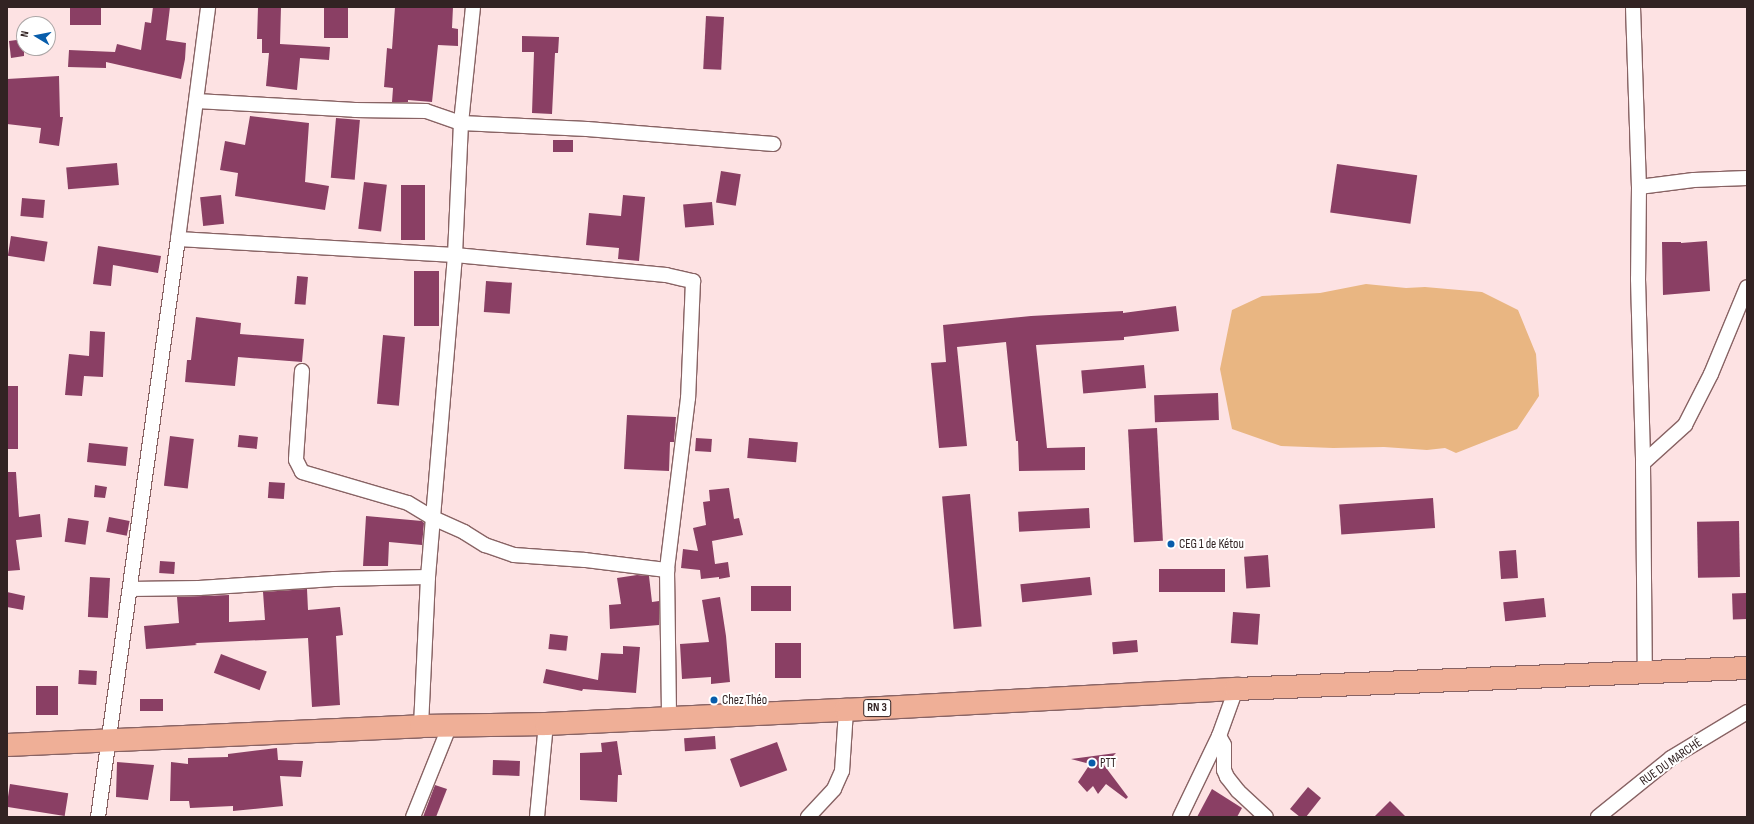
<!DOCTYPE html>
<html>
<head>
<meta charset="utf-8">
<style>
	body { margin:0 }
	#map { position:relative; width:1754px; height:824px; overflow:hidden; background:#fde2e3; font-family:"Sofia Sans Condensed",sans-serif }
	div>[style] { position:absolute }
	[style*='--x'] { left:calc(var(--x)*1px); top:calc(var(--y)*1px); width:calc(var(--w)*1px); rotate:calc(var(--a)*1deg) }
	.green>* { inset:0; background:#e9b682 }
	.building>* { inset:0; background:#8a3f64; transform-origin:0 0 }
	.roads { filter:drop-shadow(1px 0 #886364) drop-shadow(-1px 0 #886364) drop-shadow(0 1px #886364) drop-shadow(0 -1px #886364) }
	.minor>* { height:14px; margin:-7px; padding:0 7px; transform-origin:7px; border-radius:7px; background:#fff }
	.primary>* { height:22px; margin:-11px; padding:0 11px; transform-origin:11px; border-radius:11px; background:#efaf97 }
	.dots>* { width:11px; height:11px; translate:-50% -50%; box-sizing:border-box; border:2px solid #fff; border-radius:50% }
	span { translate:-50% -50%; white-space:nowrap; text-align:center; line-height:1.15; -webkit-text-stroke:4px #fff; paint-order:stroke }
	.shield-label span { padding:1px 3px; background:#fff; border:1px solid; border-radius:3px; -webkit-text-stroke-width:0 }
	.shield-label { font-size:12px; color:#322323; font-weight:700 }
	.poi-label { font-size:13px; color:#322323 }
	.left { translate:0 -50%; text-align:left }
	.street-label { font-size:13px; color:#322323 }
	.frame { position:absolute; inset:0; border:8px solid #322323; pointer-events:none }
	.north { position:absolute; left:16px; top:16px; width:40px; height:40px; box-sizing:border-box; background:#fff; border:1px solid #ada7a7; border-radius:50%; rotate:280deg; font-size:11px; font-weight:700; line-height:16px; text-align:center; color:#322323 }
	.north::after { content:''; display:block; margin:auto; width:14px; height:18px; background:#085dab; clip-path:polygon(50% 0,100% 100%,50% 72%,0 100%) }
</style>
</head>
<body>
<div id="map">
	<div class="green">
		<div style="clip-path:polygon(1366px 284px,1406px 288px,1425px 287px,1482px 292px,1518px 310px,1536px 354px,1539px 396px,1517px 429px,1456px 453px,1445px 448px,1427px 450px,1384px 447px,1333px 448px,1281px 446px,1232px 429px,1220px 369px,1232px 310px,1262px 296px,1320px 293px)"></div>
	</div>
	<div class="building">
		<div style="left:70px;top:7px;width:31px;height:18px"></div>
		<div style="clip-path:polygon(153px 7px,170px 7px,166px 40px,186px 43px,185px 59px,181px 79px,106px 62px,106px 68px,68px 67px,69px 50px,115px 52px,117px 44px,141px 50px,145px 22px,151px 23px)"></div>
		<div style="clip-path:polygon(258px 7px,281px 7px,280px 44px,330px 47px,329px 60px,300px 58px,297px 90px,266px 86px,269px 53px,262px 53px,262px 39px,257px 39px)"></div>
		<div style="left:324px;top:7px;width:24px;height:31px"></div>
		<div style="clip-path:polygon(395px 7px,453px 7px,452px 28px,458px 29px,458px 46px,438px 45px,432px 102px,408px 100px,408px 102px,392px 102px,393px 88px,384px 87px,387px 48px,392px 49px)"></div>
		<div style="left:706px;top:16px;width:18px;height:53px;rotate:3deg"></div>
		<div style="clip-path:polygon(522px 36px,559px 37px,558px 53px,555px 53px,552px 114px,532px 113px,534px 52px,522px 52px)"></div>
		<div style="clip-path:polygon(24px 39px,24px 56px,11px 58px,9px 41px)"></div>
		<div style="clip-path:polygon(59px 76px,60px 117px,63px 117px,59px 146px,39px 143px,41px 128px,7px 124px,7px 79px)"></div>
		<div style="clip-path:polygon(250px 116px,309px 123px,305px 182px,329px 186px,325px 210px,235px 196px,238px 173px,220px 170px,225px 141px,245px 145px)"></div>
		<div style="left:336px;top:118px;width:24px;height:60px;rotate:5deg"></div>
		<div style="left:553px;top:140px;width:20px;height:12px"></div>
		<div style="left:117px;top:163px;width:22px;height:51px;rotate:85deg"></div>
		<div style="left:1337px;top:164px;width:81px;height:49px;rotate:8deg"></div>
		<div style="left:721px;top:171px;width:20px;height:32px;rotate:9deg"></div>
		<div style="left:364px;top:182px;width:23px;height:47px;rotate:7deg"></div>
		<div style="left:401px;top:185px;width:24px;height:55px"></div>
		<div style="left:221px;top:195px;width:29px;height:21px;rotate:84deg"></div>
		<div style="clip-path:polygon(623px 195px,645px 197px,639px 261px,618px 259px,619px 248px,586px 245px,589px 213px,621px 216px)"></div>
		<div style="left:22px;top:198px;width:23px;height:18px;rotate:5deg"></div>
		<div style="left:712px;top:202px;width:23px;height:29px;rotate:85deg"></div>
		<div style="left:11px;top:236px;width:37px;height:20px;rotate:9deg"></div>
		<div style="clip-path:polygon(1707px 241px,1710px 291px,1663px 295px,1662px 242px,1681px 242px,1681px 243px)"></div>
		<div style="clip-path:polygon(98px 246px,161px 256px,158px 273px,113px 265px,111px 286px,93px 284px)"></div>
		<div style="left:414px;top:271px;width:25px;height:55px"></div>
		<div style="left:297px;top:276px;width:11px;height:28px;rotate:5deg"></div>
		<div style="left:486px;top:281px;width:26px;height:31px;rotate:4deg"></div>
		<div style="clip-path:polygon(1176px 306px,1179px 331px,1124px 337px,1124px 340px,1036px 345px,1047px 448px,1085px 447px,1085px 470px,1019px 471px,1018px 441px,1016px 441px,1006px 342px,957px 347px,967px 446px,939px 448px,931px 363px,946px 362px,943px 325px,1031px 316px,1123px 311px,1123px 313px)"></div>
		<div style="clip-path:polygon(196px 317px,241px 323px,240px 334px,304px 339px,302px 362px,238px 357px,235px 386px,185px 382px,187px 360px,191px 360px)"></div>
		<div style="clip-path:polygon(90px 331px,105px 332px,103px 377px,84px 376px,82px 396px,65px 395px,69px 354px,89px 356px)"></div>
		<div style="left:383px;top:335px;width:22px;height:69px;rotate:5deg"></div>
		<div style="left:1144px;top:365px;width:23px;height:63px;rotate:85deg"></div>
		<div style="left:7px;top:386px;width:11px;height:63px"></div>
		<div style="left:1218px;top:393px;width:27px;height:64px;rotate:88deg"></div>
		<div style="clip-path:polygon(627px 415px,676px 417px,674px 442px,670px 442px,669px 471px,624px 469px)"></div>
		<div style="left:1157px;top:428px;width:113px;height:29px;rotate:87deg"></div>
		<div style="left:239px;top:435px;width:19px;height:12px;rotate:6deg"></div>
		<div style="left:170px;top:436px;width:24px;height:50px;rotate:7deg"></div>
		<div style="left:696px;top:438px;width:16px;height:13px;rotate:4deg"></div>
		<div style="left:749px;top:438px;width:49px;height:20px;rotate:5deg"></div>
		<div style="left:89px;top:443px;width:39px;height:19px;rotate:6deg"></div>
		<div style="clip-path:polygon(7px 472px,16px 472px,19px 517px,40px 514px,42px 537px,16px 540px,20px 570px,7px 571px)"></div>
		<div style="left:269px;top:482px;width:16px;height:16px;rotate:4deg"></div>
		<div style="clip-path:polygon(95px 485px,107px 487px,105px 498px,94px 497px)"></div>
		<div style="clip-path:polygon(729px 488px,734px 519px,739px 518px,743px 535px,712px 541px,715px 564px,728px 562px,730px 577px,719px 579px,719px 577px,701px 579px,700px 570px,681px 568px,683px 549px,698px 551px,693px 528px,706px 525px,703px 502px,710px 501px,709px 490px)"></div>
		<div style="left:970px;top:494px;width:133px;height:28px;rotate:85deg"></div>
		<div style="left:1433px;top:498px;width:30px;height:94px;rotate:86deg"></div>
		<div style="left:1089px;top:508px;width:20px;height:71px;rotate:87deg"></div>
		<div style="clip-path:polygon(366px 516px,422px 521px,424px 523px,422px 545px,389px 542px,388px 566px,363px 566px)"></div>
		<div style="left:109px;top:517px;width:21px;height:15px;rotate:11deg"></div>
		<div style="left:68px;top:518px;width:21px;height:24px;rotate:8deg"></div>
		<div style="left:1739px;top:521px;width:56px;height:42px;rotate:89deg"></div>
		<div style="left:1516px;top:550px;width:28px;height:17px;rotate:86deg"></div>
		<div style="left:1268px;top:555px;width:32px;height:24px;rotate:86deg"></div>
		<div style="left:160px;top:561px;width:15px;height:12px;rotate:4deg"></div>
		<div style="left:1225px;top:569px;width:23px;height:66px;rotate:90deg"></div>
		<div style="clip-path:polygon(637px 575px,649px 576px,652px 602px,659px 601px,659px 625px,610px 629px,609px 605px,621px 604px,617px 578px)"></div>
		<div style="left:90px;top:577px;width:20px;height:40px;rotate:3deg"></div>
		<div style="left:1090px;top:577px;width:18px;height:70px;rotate:84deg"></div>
		<div style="left:751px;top:586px;width:40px;height:25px"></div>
		<div style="clip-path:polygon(307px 589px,308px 610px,340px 607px,343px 635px,336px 636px,340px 705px,312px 707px,308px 638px,197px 643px,195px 644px,197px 645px,146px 649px,144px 626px,179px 623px,177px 597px,229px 595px,229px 622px,265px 620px,263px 592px)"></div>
		<div style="clip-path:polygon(7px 592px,25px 596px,23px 610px,7px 607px)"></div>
		<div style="left:1746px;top:593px;width:26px;height:14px;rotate:88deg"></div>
		<div style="clip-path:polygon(720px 597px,726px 636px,730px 682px,711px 684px,711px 677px,682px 679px,680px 644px,709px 642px,702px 600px)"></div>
		<div style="left:1544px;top:598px;width:19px;height:41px;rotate:84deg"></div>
		<div style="left:1233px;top:612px;width:27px;height:31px;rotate:4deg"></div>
		<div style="left:550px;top:634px;width:18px;height:15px;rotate:6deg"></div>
		<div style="left:1137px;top:640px;width:12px;height:25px;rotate:85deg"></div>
		<div style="left:775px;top:643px;width:26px;height:35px"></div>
		<div style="clip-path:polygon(623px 646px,640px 647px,636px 693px,583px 689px,582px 691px,543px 683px,546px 669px,598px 680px,601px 653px,623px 654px)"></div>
		<div style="left:221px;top:654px;width:49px;height:20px;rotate:21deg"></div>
		<div style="left:79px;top:670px;width:18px;height:14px;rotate:3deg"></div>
		<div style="left:36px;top:686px;width:22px;height:29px"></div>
		<div style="left:140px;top:699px;width:23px;height:12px"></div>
		<div style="left:715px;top:736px;width:13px;height:31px;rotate:86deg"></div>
		<div style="clip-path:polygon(617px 741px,622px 775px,618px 775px,617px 802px,580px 800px,580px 753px,602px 752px,601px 743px)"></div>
		<div style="left:777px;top:742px;width:30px;height:50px;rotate:70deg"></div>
		<div style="clip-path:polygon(277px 748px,278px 760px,303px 761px,301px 777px,280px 776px,283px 806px,233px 811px,233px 806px,190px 808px,189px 801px,170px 801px,171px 762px,188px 764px,188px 758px,228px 757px,228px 754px)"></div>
		<div style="clip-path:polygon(1116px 753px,1104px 765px,1128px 797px,1126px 799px,1106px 784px,1098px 794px,1093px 786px,1087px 792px,1078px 782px,1090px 764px,1071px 759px)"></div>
		<div style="left:493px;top:760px;width:27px;height:15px;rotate:2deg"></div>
		<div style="clip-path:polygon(117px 762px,154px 765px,148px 800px,116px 797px)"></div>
		<div style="left:10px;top:784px;width:59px;height:23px;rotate:9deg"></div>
		<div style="clip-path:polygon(435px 785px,447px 789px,436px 817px,423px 817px)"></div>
		<div style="clip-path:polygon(1308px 787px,1321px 798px,1306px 817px,1300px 817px,1290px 809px)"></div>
		<div style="clip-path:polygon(1212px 789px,1242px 808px,1237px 817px,1197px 817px)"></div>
		<div style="clip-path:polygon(1390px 801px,1406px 817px,1374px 817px)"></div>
	</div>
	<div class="roads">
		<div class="minor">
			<div style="--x:1633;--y:7;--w:180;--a:88.1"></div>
			<div style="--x:1639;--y:187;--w:92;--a:90.6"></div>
			<div style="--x:1638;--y:279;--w:184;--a:88.4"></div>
			<div style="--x:1643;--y:463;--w:211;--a:89.5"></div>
			<div style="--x:196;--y:101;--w:159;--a:3.2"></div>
			<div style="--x:355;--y:110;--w:71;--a:0.8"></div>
			<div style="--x:426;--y:111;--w:37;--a:19"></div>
			<div style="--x:461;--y:123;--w:117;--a:-84.1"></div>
			<div style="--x:1639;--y:187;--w:55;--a:-7.3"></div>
			<div style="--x:1694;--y:180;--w:53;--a:-2.2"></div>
			<div style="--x:178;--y:239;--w:277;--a:3.3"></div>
			<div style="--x:455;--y:255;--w:212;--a:5.4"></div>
			<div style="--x:666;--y:275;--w:28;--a:13"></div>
			<div style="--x:693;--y:281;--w:117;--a:92.4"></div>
			<div style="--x:688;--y:398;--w:173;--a:97"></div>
			<div style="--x:667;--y:570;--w:148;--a:89.2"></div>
			<div style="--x:302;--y:371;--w:89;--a:93.9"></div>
			<div style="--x:296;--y:460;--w:13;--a:63"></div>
			<div style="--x:302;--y:472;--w:110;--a:16.3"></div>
			<div style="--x:408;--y:503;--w:29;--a:31"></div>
			<div style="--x:433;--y:518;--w:34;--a:24"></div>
			<div style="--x:464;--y:532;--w:25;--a:32"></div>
			<div style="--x:485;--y:545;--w:31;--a:19"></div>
			<div style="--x:514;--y:555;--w:71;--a:4"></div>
			<div style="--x:585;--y:560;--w:83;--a:7"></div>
			<div style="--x:1643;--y:463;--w:57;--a:-42.1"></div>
			<div style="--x:1685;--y:425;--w:57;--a:-63"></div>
			<div style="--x:1711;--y:374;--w:94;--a:-67.5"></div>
			<div style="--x:130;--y:589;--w:69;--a:-0.8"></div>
			<div style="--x:199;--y:588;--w:135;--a:-3.8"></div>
			<div style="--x:334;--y:579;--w:94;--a:-1.2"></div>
			<div style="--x:421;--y:726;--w:149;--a:-87.3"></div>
			<div style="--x:428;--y:577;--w:323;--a:-85.2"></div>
			<div style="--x:455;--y:255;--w:132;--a:-87.4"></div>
			<div style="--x:461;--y:123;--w:126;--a:2.7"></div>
			<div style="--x:587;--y:129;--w:187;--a:4.6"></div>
			<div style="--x:1219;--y:736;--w:10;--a:61"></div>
			<div style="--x:1224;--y:745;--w:25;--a:90"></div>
			<div style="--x:1224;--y:770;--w:8;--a:67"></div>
			<div style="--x:1227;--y:777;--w:18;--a:52"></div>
			<div style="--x:1238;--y:791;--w:38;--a:43"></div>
			<div style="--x:98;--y:817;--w:584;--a:-82.12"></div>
			<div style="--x:178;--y:239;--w:234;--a:-82.6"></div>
			<div style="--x:413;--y:817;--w:99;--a:-68.1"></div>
			<div style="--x:537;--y:817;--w:93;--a:-84.5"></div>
			<div style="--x:808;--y:817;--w:38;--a:-47"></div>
			<div style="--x:834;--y:789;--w:20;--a:-66"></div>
			<div style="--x:842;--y:771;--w:61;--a:-86.2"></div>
			<div style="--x:1180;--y:817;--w:90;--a:-64.3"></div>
			<div style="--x:1219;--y:736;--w:50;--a:-70.1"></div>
			<div style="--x:1598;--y:817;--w:94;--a:-38.9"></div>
			<div style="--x:1671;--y:758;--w:89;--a:-31.2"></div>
		</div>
		<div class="primary">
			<div style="--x:7;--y:745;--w:414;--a:-2.6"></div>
			<div style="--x:421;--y:726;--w:125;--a:-0.9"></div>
			<div style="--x:546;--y:724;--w:300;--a:-2.7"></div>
			<div style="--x:846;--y:710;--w:391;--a:-3.1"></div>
			<div style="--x:1236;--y:689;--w:511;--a:-2.35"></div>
		</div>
	</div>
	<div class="dots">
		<div style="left:1171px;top:544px;background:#085dab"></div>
		<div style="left:714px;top:700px;background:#085dab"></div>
		<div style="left:1092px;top:763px;background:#085dab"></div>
	</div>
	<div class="shield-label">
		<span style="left:877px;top:708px">RN 3</span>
	</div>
	<div class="poi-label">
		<span class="left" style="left:1179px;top:544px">CEG 1 de Kétou</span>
		<span class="left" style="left:722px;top:700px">Chez Théo</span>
		<span class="left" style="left:1100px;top:763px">PTT</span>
	</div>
	<div class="street-label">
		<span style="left:1671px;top:762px;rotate:-35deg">RUE DU MARCHÉ</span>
	</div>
	<div class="frame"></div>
	<div class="north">N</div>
</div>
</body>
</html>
